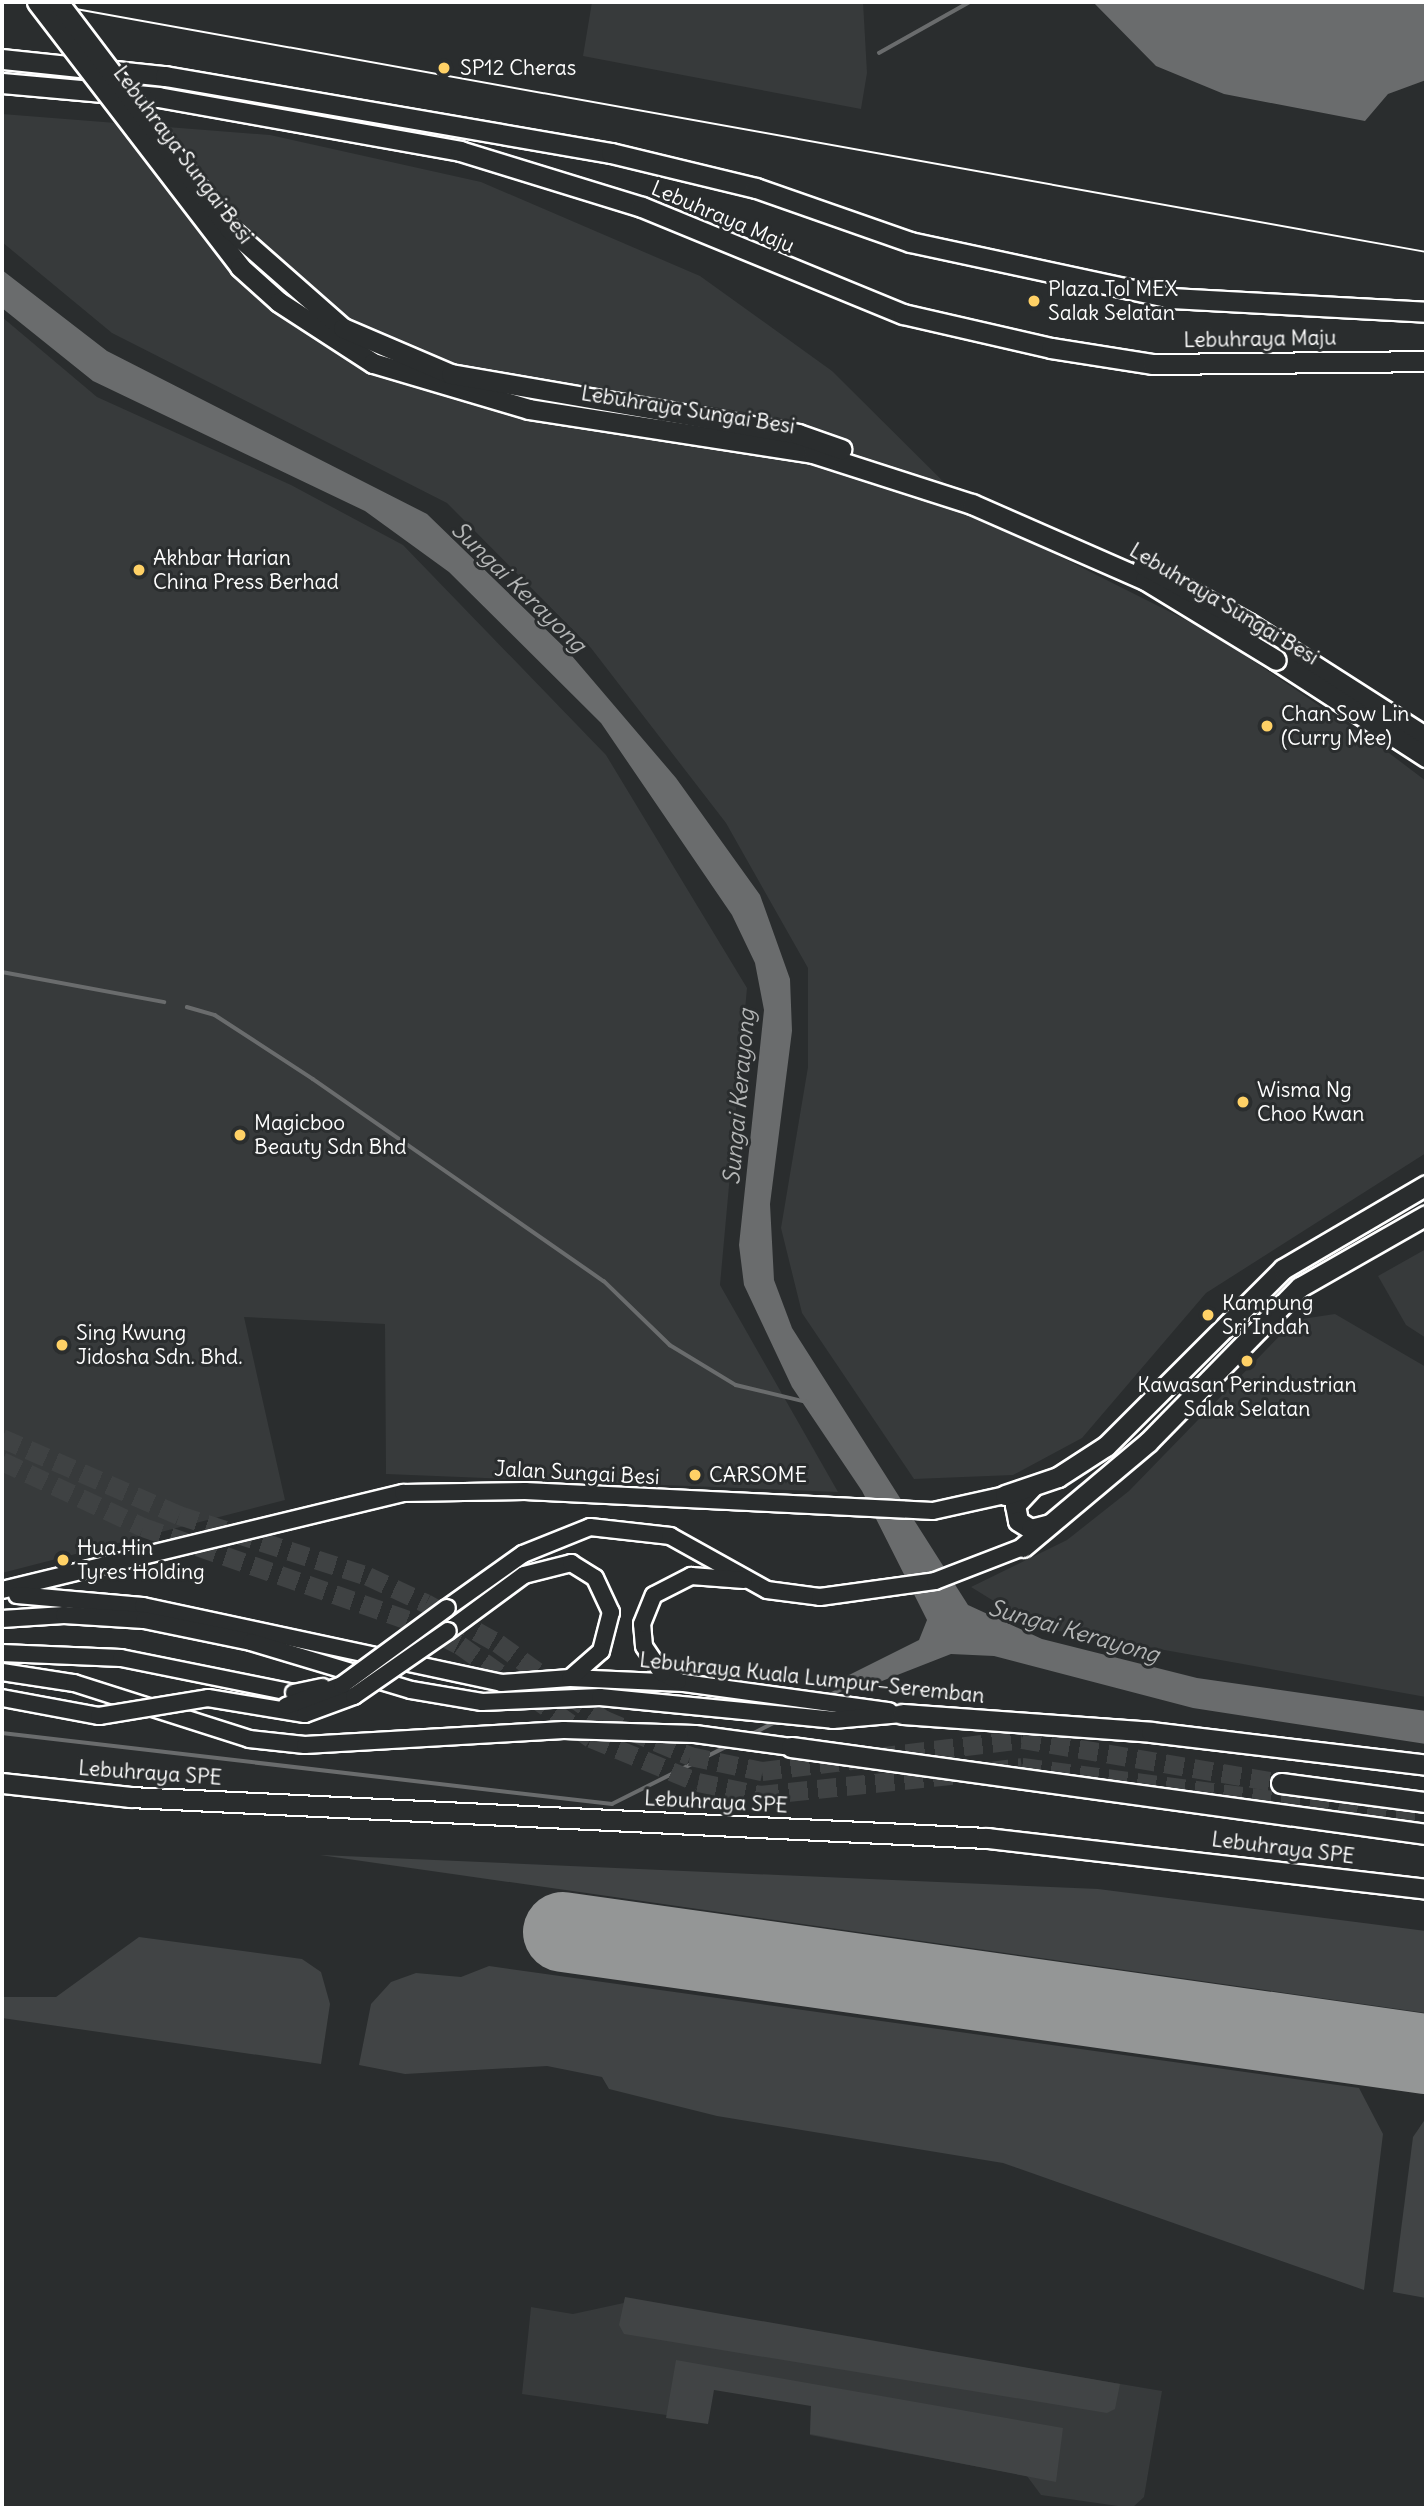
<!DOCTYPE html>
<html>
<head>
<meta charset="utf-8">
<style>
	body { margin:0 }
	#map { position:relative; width:1428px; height:2510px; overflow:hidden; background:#2a2d2e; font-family:Delius,sans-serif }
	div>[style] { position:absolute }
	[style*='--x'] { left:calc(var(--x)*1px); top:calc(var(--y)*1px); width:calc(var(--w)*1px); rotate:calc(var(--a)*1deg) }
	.built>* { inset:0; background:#373a3b }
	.green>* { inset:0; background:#414445 }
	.water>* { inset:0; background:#6a6c6d }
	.stream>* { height:3.5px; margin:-1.75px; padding:0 1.75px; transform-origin:1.75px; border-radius:1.75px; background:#6a6c6d }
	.runway>* { height:80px; margin:-40px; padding:0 40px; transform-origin:40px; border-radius:40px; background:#949696 }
	.motorway-tunnel>* { height:19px; margin-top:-9.5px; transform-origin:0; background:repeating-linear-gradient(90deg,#3f4243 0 19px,transparent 0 29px) }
	.roads { filter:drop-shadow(2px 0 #fff) drop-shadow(-2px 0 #fff) drop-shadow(0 2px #fff) drop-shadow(0 -2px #fff) }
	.primary>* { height:16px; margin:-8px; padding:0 8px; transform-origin:8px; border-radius:8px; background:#2a2d2e }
	.motorway>* { height:19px; margin:-9.5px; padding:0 9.5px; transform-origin:9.5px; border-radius:9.5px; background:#2a2d2e }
	.tram>* { height:2px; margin:-1px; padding:0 1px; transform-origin:1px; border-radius:1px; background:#fff }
	.bridges { filter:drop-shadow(2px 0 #fff) drop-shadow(-2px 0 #fff) drop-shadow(0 2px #fff) drop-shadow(0 -2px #fff) }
	.primary-bridge>* { height:16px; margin:-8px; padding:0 8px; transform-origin:8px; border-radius:8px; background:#2a2d2e }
	.motorway-bridge>* { height:19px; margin:-9.5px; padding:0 9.5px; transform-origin:9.5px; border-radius:9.5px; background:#2a2d2e }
	.dots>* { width:19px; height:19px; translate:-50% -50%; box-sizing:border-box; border:4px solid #2a2d2e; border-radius:50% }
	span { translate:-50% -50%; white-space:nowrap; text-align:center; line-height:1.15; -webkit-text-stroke:6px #2a2d2e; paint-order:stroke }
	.poi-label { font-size:21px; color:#fff }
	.left { translate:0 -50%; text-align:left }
	.street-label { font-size:21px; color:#fff }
	.water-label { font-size:23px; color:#b4b6b6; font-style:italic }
	.frame { position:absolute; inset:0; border:4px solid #fff; pointer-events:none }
</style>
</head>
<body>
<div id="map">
	<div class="built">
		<div style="clip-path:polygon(592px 2px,863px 2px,867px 73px,861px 109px,583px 56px)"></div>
		<div style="clip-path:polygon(2px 114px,270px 135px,481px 182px,700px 276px,832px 371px,977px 515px,1212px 633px,1389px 753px,1426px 781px,1426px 1153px,1206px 1293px,1082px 1438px,1013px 1475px,914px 1479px,802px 1313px,781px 1228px,808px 1067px,808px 968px,726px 823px,591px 648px,447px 503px,112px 333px,2px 242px)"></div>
		<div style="clip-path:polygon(2px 317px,97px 397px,291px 485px,403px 545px,606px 755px,747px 988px,720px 1285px,838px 1492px,386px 1474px,385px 1324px,244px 1317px,285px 1500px,2px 1573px)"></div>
		<div style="clip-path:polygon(1426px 1249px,1426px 1338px,1406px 1325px,1378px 1276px)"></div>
		<div style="clip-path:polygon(1335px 1314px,1426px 1367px,1426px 1697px,1036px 1627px,971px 1587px,1067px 1540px,1129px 1491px,1295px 1320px)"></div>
		<div style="clip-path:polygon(633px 2301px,1162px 2391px,1144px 2497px,1132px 2508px,1041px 2495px,1027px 2476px,810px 2435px,811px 2405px,712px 2389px,707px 2421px,522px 2394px,531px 2307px,573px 2314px)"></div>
	</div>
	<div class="green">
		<div style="clip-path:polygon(320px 1855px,1098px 1889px,1426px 1931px,1426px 2013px)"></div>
		<div style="clip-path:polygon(139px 1937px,302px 1959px,321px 1972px,330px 2004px,321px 2064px,2px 2018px,2px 1997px,56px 1997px)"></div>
		<div style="clip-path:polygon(489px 1966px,1359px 2088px,1383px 2134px,1364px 2290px,1003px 2163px,717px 2116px,609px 2089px,602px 2077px,547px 2066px,405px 2074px,359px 2065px,371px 2004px,391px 1982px,416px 1973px,461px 1977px)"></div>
		<div style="clip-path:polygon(1426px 2118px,1426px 2298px,1393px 2292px,1413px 2137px)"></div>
		<div style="clip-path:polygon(625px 2297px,1120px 2384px,1115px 2409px,1107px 2413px,624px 2334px,619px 2325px)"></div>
		<div style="clip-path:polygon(676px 2360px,1063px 2428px,1056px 2482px,810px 2434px,811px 2406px,714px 2390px,708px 2424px,666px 2418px)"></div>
	</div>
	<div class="water">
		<div style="clip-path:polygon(1093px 2px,1426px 2px,1426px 80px,1388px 94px,1365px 121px,1224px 94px,1156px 66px)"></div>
		<div style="clip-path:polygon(2px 270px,107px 351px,427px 514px,566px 649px,676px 778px,760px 895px,790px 979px,792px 1031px,770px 1204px,774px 1280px,792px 1328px,968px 1605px,1042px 1639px,1197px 1678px,1426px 1711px,1426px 1744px,1193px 1708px,994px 1656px,951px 1654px,859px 1690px,825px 1687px,919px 1640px,927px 1620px,862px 1491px,792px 1387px,744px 1285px,739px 1245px,764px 1010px,755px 963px,732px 915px,601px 723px,449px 572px,365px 511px,93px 381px,2px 308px)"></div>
	</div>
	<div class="stream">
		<div style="--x:879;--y:53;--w:104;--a:-29.3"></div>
		<div style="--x:2;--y:972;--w:165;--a:10.5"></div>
		<div style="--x:187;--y:1007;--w:29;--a:16"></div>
		<div style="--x:215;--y:1015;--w:117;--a:33.1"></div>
		<div style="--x:313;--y:1079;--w:354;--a:34.8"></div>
		<div style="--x:604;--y:1281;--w:92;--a:44.1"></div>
		<div style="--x:670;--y:1345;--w:77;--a:31.2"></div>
		<div style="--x:736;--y:1385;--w:73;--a:13.5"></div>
		<div style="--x:828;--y:1696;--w:20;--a:-27"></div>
		<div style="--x:2;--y:1733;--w:614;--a:6.64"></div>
		<div style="--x:612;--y:1804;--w:132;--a:-26.6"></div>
		<div style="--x:750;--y:1735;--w:31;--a:-27"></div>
	</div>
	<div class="runway">
		<div style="--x:563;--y:1932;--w:872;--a:8.05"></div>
	</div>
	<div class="motorway-tunnel">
		<div style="--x:2;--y:1438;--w:193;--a:23.5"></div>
		<div style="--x:179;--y:1515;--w:199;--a:17.9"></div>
		<div style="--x:368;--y:1576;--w:64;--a:25"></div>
		<div style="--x:426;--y:1603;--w:82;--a:29.1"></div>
		<div style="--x:498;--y:1643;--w:130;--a:35.9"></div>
		<div style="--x:603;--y:1719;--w:95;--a:23"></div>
		<div style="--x:690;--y:1756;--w:74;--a:11.8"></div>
		<div style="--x:762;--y:1771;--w:262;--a:-7"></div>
		<div style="--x:1022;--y:1739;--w:263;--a:9.6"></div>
		<div style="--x:2;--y:1461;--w:156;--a:25.1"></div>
		<div style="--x:143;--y:1527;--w:288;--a:19.3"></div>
		<div style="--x:415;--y:1622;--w:51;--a:27.1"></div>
		<div style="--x:460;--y:1645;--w:161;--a:35.4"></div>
		<div style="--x:591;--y:1738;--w:116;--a:22.4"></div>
		<div style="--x:698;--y:1782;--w:63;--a:11.8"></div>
		<div style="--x:760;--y:1795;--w:201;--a:-6"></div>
		<div style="--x:990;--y:1771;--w:32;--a:-7"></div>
		<div style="--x:1022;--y:1767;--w:407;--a:7.5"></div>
	</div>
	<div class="roads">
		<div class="primary">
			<div style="--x:2;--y:1590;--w:413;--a:-13.6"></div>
			<div style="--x:403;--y:1493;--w:122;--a:-0.9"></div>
			<div style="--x:525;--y:1491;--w:408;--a:2.8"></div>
			<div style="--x:933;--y:1511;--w:74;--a:-12.5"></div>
			<div style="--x:17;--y:1595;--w:126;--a:5"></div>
			<div style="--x:143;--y:1606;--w:366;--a:12.1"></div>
			<div style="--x:501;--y:1683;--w:69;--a:-4.1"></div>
			<div style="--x:570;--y:1678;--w:114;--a:2.5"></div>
			<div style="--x:684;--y:1683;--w:207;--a:7.8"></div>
			<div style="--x:447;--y:1608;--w:93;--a:-35.4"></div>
			<div style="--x:523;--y:1554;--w:72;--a:-21.9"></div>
			<div style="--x:590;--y:1527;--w:81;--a:6.4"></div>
			<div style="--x:670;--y:1536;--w:111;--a:29.1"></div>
			<div style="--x:767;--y:1590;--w:53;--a:7.5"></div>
			<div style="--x:820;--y:1597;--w:116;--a:-7.9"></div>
			<div style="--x:935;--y:1581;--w:94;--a:-21.1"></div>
			<div style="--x:2;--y:1619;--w:62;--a:-3.7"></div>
			<div style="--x:64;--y:1615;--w:80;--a:3.6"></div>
			<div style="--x:144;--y:1620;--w:109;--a:11.6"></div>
			<div style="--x:251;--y:1642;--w:167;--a:16.7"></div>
			<div style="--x:411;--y:1690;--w:72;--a:9.6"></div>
			<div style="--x:482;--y:1702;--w:118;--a:-2.4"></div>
			<div style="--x:600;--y:1697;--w:234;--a:5.6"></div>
			<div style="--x:833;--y:1720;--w:69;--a:-5"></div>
			<div style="--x:448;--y:1631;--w:94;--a:-36.4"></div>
			<div style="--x:524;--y:1575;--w:49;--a:-14.3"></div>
			<div style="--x:571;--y:1563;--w:28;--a:32"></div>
			<div style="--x:595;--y:1578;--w:38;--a:65"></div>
			<div style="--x:611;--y:1612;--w:40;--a:104.4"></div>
			<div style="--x:601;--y:1651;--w:41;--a:138.9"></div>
			<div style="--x:2;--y:1653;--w:119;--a:2.4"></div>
			<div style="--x:121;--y:1658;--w:177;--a:11.4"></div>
			<div style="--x:2;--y:1672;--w:73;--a:8.7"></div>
			<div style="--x:74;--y:1683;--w:184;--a:17.7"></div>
			<div style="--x:249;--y:1739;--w:56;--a:6.1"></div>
			<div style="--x:305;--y:1745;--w:259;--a:-3.3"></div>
			<div style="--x:564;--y:1730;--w:131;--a:1.7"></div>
			<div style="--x:695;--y:1734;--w:97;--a:7.7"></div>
			<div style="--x:678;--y:1681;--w:18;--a:-153"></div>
			<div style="--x:662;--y:1673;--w:32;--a:-124"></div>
			<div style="--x:644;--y:1646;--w:22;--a:-95"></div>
			<div style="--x:642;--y:1624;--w:31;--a:-68"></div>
			<div style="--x:654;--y:1595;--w:42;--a:-27.2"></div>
			<div style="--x:691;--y:1576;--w:53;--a:4.3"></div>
		</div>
		<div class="motorway">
			<div style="--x:2;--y:59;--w:164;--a:6"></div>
			<div style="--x:165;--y:76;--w:453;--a:9.8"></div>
			<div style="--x:611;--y:153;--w:149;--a:13.6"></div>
			<div style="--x:756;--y:188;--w:163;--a:19.3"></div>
			<div style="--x:910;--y:242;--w:267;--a:12.1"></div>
			<div style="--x:1171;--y:298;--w:255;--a:3.1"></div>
			<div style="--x:2;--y:83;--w:157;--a:5.1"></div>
			<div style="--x:158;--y:97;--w:307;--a:10.1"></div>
			<div style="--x:460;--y:151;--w:190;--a:17.1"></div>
			<div style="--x:642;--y:207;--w:282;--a:22.3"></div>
			<div style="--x:903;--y:314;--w:152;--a:12.9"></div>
			<div style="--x:1051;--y:348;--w:102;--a:9"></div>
			<div style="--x:1152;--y:364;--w:274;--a:-0.6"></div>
			<div style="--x:1248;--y:623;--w:211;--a:32.6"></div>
			<div style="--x:1276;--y:660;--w:179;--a:32.9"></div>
			<div style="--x:1032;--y:1487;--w:25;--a:133"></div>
			<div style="--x:1015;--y:1505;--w:16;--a:79"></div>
			<div style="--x:1018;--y:1521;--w:15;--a:32"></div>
			<div style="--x:1031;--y:1529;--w:20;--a:-15"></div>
			<div style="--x:1005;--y:1495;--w:56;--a:-18.8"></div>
			<div style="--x:1058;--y:1477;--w:57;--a:-32.9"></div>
			<div style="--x:1106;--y:1446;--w:250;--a:-45"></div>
			<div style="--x:1283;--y:1269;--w:166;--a:-30.4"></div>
			<div style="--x:1023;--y:1547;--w:163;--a:-40"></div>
			<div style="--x:1148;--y:1442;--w:217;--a:-45.6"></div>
			<div style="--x:1300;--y:1287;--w:145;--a:-29.7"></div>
			<div style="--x:902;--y:1714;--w:250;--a:4.1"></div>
			<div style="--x:1151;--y:1732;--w:277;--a:6.8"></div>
			<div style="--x:791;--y:1747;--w:641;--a:7.8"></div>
			<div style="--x:2;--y:1783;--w:129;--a:6.2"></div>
			<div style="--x:130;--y:1797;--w:858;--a:2.74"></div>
			<div style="--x:987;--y:1838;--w:442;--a:6.6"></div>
			<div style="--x:1281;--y:1783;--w:146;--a:7.5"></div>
		</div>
	</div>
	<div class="tram">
		<div style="--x:37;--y:2;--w:1411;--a:10.2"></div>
	</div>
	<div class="bridges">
		<div class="primary-bridge">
			<div style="--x:294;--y:1693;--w:29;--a:-12"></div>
			<div style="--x:2;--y:1698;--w:99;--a:10.5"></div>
			<div style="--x:99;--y:1716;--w:110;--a:-9.4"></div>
			<div style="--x:208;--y:1698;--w:98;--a:9.4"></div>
			<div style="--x:305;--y:1714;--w:52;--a:-20.2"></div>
			<div style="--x:354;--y:1696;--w:114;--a:-34.7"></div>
			<div style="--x:286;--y:1706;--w:60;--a:-20.6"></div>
			<div style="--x:342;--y:1685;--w:130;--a:-36.3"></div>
		</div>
		<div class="motorway-bridge">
			<div style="--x:37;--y:2;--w:334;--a:52.5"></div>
			<div style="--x:240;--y:267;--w:52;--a:41.9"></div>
			<div style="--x:279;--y:302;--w:112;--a:33"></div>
			<div style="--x:373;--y:363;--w:163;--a:16.4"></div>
			<div style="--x:529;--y:409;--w:287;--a:8.8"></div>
			<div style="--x:813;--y:453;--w:167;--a:17.8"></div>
			<div style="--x:972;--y:504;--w:189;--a:23.7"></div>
			<div style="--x:1145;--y:580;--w:153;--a:31.4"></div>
			<div style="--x:58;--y:2;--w:283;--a:52.9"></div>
			<div style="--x:229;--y:228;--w:152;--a:41.3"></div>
			<div style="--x:343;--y:328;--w:117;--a:23.1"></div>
			<div style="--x:451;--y:374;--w:352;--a:9.8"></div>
			<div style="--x:798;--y:434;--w:46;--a:19.2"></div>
			<div style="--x:1143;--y:565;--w:120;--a:28.9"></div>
		</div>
	</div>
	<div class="dots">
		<div style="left:444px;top:68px;background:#ffd166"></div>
		<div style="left:1034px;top:301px;background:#ffd166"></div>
		<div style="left:139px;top:570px;background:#ffd166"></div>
		<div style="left:1267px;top:726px;background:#ffd166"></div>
		<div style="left:1243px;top:1102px;background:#ffd166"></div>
		<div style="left:240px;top:1135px;background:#ffd166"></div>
		<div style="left:1208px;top:1315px;background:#ffd166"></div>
		<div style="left:62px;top:1345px;background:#ffd166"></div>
		<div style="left:1247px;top:1361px;background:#ffd166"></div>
		<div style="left:695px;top:1475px;background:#ffd166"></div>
		<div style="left:63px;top:1560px;background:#ffd166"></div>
	</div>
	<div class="poi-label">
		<span class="left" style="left:460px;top:68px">SP12 Cheras</span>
		<span class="left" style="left:1048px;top:301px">Plaza Tol MEX<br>Salak Selatan</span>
		<span class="left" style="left:153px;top:570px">Akhbar Harian<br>China Press Berhad</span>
		<span class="left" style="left:1281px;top:726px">Chan Sow Lin<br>(Curry Mee)</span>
		<span class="left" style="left:1257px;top:1102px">Wisma Ng<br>Choo Kwan</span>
		<span class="left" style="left:254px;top:1135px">Magicboo<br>Beauty Sdn Bhd</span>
		<span class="left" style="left:1222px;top:1315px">Kampung<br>Sri Indah</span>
		<span class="left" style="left:76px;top:1345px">Sing Kwung<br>Jidosha Sdn. Bhd.</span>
		<span style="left:1247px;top:1397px">Kawasan Perindustrian<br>Salak Selatan</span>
		<span class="left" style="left:709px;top:1475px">CARSOME</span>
		<span class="left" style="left:77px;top:1560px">Hua Hin<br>Tyres Holding</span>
	</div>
	<div class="street-label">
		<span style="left:183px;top:155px;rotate:53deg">Lebuhraya Sungai Besi</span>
		<span style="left:723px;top:217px;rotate:23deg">Lebuhraya Maju</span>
		<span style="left:1260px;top:339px;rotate:-1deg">Lebuhraya Maju</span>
		<span style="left:688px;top:410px;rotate:9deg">Lebuhraya Sungai Besi</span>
		<span style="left:1224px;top:604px;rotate:31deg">Lebuhraya Sungai Besi</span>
		<span style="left:577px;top:1473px;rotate:3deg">Jalan Sungai Besi</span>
		<span style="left:812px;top:1678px;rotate:6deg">Lebuhraya Kuala Lumpur–Seremban</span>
		<span style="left:150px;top:1773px;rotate:4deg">Lebuhraya SPE</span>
		<span style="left:716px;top:1802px;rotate:3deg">Lebuhraya SPE</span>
		<span style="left:1283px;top:1848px;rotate:7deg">Lebuhraya SPE</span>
	</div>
	<div class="water-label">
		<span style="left:519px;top:587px;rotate:44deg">Sungai Kerayong</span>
		<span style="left:739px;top:1097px;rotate:-85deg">Sungai Kerayong</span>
		<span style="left:1074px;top:1631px;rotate:16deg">Sungai Kerayong</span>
	</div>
	<div class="frame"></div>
</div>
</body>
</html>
